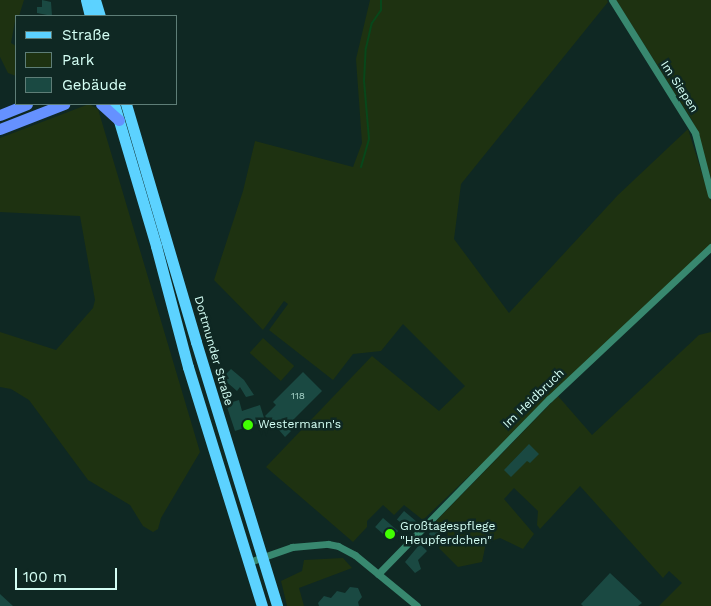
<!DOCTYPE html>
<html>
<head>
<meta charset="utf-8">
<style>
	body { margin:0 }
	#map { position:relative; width:711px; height:606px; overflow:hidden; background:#0f2823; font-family:"Work Sans",sans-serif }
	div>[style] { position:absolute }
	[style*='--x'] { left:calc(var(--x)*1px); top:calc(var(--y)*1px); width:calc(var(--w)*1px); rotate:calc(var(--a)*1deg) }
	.green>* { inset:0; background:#1e3211; transform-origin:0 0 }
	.stream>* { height:2px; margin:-1px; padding:0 1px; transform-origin:1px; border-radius:1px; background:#08471a }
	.building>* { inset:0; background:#1a4942; transform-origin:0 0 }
	.minor>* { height:7px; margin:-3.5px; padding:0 3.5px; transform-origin:3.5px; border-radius:3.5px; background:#38886f }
	.primary>* { height:11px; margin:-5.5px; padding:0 5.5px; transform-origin:5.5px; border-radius:5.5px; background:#5cd2ff }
	.trunk>* { height:11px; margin:-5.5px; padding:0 5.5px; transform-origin:5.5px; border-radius:5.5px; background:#6591ff }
	.dots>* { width:14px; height:14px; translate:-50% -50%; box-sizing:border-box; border:2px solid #0f2823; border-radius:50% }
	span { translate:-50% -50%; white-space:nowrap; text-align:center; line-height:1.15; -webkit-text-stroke:5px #0f2823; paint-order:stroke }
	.number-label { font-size:10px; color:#a6d2c8 }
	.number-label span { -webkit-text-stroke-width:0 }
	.street-label { font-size:12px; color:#d5fff5 }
	.poi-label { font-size:12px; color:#d5fff5 }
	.left { translate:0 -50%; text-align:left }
	.legend { position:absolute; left:15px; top:15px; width:162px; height:90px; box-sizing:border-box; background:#0f2823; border:1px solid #5e7e77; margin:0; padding:6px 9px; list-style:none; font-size:15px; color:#d5fff5 }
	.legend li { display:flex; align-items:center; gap:10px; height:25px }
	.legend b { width:25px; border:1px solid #5e7e77 }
	.scale { position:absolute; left:15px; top:568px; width:102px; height:22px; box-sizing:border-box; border:2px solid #d5fff5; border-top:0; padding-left:6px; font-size:15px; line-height:18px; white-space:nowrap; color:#d5fff5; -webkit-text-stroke:4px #0f2823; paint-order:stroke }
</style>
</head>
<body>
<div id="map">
	<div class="green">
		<div style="clip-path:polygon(0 0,24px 0,19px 16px,16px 16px,11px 43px,16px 46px,16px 76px,8px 73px,0 57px)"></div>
		<div style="clip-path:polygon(370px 0,607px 0,608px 2px,461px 184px,454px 239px,509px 313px,618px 195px,688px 129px,711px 202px,711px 245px,423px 520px,404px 505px,394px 515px,383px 505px,367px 521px,367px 527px,353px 542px,266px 467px,372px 356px,439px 411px,465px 386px,403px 324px,381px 351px,353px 354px,333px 380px,269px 330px,288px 304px,284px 301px,263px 330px,214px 280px,243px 191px,255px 141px,353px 167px,362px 143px,356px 59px)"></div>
		<div style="clip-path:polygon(616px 0,711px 0,711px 179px,692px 120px)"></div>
		<div style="clip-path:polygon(89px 104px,98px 109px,200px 452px,161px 518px,158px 529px,153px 532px,143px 526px,130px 505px,88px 480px,29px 400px,11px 389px,0 387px,0 332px,56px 350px,93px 308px,95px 300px,80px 216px,0 212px,0 138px)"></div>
		<div style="clip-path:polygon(711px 332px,711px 606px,659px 606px,682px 583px,669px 571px,663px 578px,580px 486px,540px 529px,537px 525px,538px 511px,514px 488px,504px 499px,534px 534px,523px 549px,500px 538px,486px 543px,482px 562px,458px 567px,439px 548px,448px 534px,436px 521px,558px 396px,592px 435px,699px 335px)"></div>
		<div style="left:263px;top:338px;width:42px;height:20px;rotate:42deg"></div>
		<div style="clip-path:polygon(343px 558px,352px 568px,299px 588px,304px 606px,287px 606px,281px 581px,302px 571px,304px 560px)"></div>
	</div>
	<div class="stream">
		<div style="--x:361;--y:167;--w:29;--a:-74"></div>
		<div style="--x:369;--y:139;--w:58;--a:-94.9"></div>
		<div style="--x:364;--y:81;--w:33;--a:-87"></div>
		<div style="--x:366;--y:48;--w:26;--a:-77"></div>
		<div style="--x:372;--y:23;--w:16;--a:-55"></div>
		<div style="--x:381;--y:10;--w:10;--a:-90"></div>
	</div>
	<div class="building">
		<div style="clip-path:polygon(42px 0,51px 2px,52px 16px,37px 13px,37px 7px,42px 7px)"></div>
		<div style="clip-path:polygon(231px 369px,244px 380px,254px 395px,246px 397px,240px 387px,237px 391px,222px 378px)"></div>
		<div style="clip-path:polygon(303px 372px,322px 391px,287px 426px,291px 431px,285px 437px,279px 430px,285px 424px,282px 421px,275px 427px,265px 416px,276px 405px,273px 402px)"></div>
		<div style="clip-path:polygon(239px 400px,242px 411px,260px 405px,265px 421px,235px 431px,226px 404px)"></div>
		<div style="clip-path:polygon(529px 444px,539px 454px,530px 463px,527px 461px,511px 477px,504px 470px)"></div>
		<div style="left:404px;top:511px;width:17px;height:11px;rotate:40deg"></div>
		<div style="left:383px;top:518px;width:20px;height:12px;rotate:41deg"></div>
		<div style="left:434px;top:528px;width:11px;height:8px;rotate:41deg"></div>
		<div style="clip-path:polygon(420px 544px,427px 551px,418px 560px,421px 569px,415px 573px,405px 562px)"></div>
		<div style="clip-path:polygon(610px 573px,642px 603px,638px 606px,583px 606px,581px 604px)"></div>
		<div style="clip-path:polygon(350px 587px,358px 588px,362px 597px,358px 602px,359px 606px,319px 606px,318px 603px,324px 596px,331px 598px,337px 591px,345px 593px)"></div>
		<div style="clip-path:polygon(0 594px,13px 606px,0 606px)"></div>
	</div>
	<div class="minor">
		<div style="--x:612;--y:0;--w:157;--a:58"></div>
		<div style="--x:695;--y:133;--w:64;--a:75.5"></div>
		<div style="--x:249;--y:562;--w:46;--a:-19.2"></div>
		<div style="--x:292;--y:547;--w:36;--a:-5"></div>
		<div style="--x:328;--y:544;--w:10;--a:11"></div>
		<div style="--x:338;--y:546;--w:19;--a:28"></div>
		<div style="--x:355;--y:555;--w:80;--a:39.4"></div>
		<div style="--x:378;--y:574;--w:245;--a:-45.7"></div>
		<div style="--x:549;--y:399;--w:222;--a:-43.2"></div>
	</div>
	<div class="primary">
		<div style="--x:86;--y:0;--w:16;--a:76"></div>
		<div style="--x:95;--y:0;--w:17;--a:73"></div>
		<div style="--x:114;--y:104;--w:148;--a:73.5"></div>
		<div style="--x:156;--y:246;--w:125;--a:75.2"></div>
		<div style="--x:188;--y:367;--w:250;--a:72.8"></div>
		<div style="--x:126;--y:104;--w:248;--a:73.6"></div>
		<div style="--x:196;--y:342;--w:276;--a:72.9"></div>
	</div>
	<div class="trunk">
		<div style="--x:101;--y:104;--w:24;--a:42"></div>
		<div style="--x:0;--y:115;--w:29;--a:-22"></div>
		<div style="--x:0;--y:129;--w:69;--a:-21.3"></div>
	</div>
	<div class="dots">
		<div style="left:248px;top:425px;background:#41ff01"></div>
		<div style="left:390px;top:534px;background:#41ff01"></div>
	</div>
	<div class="number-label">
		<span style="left:298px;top:396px">118</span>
	</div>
	<div class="street-label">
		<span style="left:679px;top:87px;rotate:57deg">Im Siepen</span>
		<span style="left:213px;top:351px;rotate:74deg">Dortmunder Straße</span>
		<span style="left:534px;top:399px;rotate:-44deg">Im Heidbruch</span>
	</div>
	<div class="poi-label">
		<span class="left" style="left:258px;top:425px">Westermann's</span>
		<span class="left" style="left:400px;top:534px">Großtagespflege<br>"Heupferdchen"</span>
	</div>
	<ul class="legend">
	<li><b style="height:6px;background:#5cd2ff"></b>Straße</li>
	<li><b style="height:14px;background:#1e3211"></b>Park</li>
	<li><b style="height:14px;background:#1a4942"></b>Gebäude</li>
	</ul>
	<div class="scale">100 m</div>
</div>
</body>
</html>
